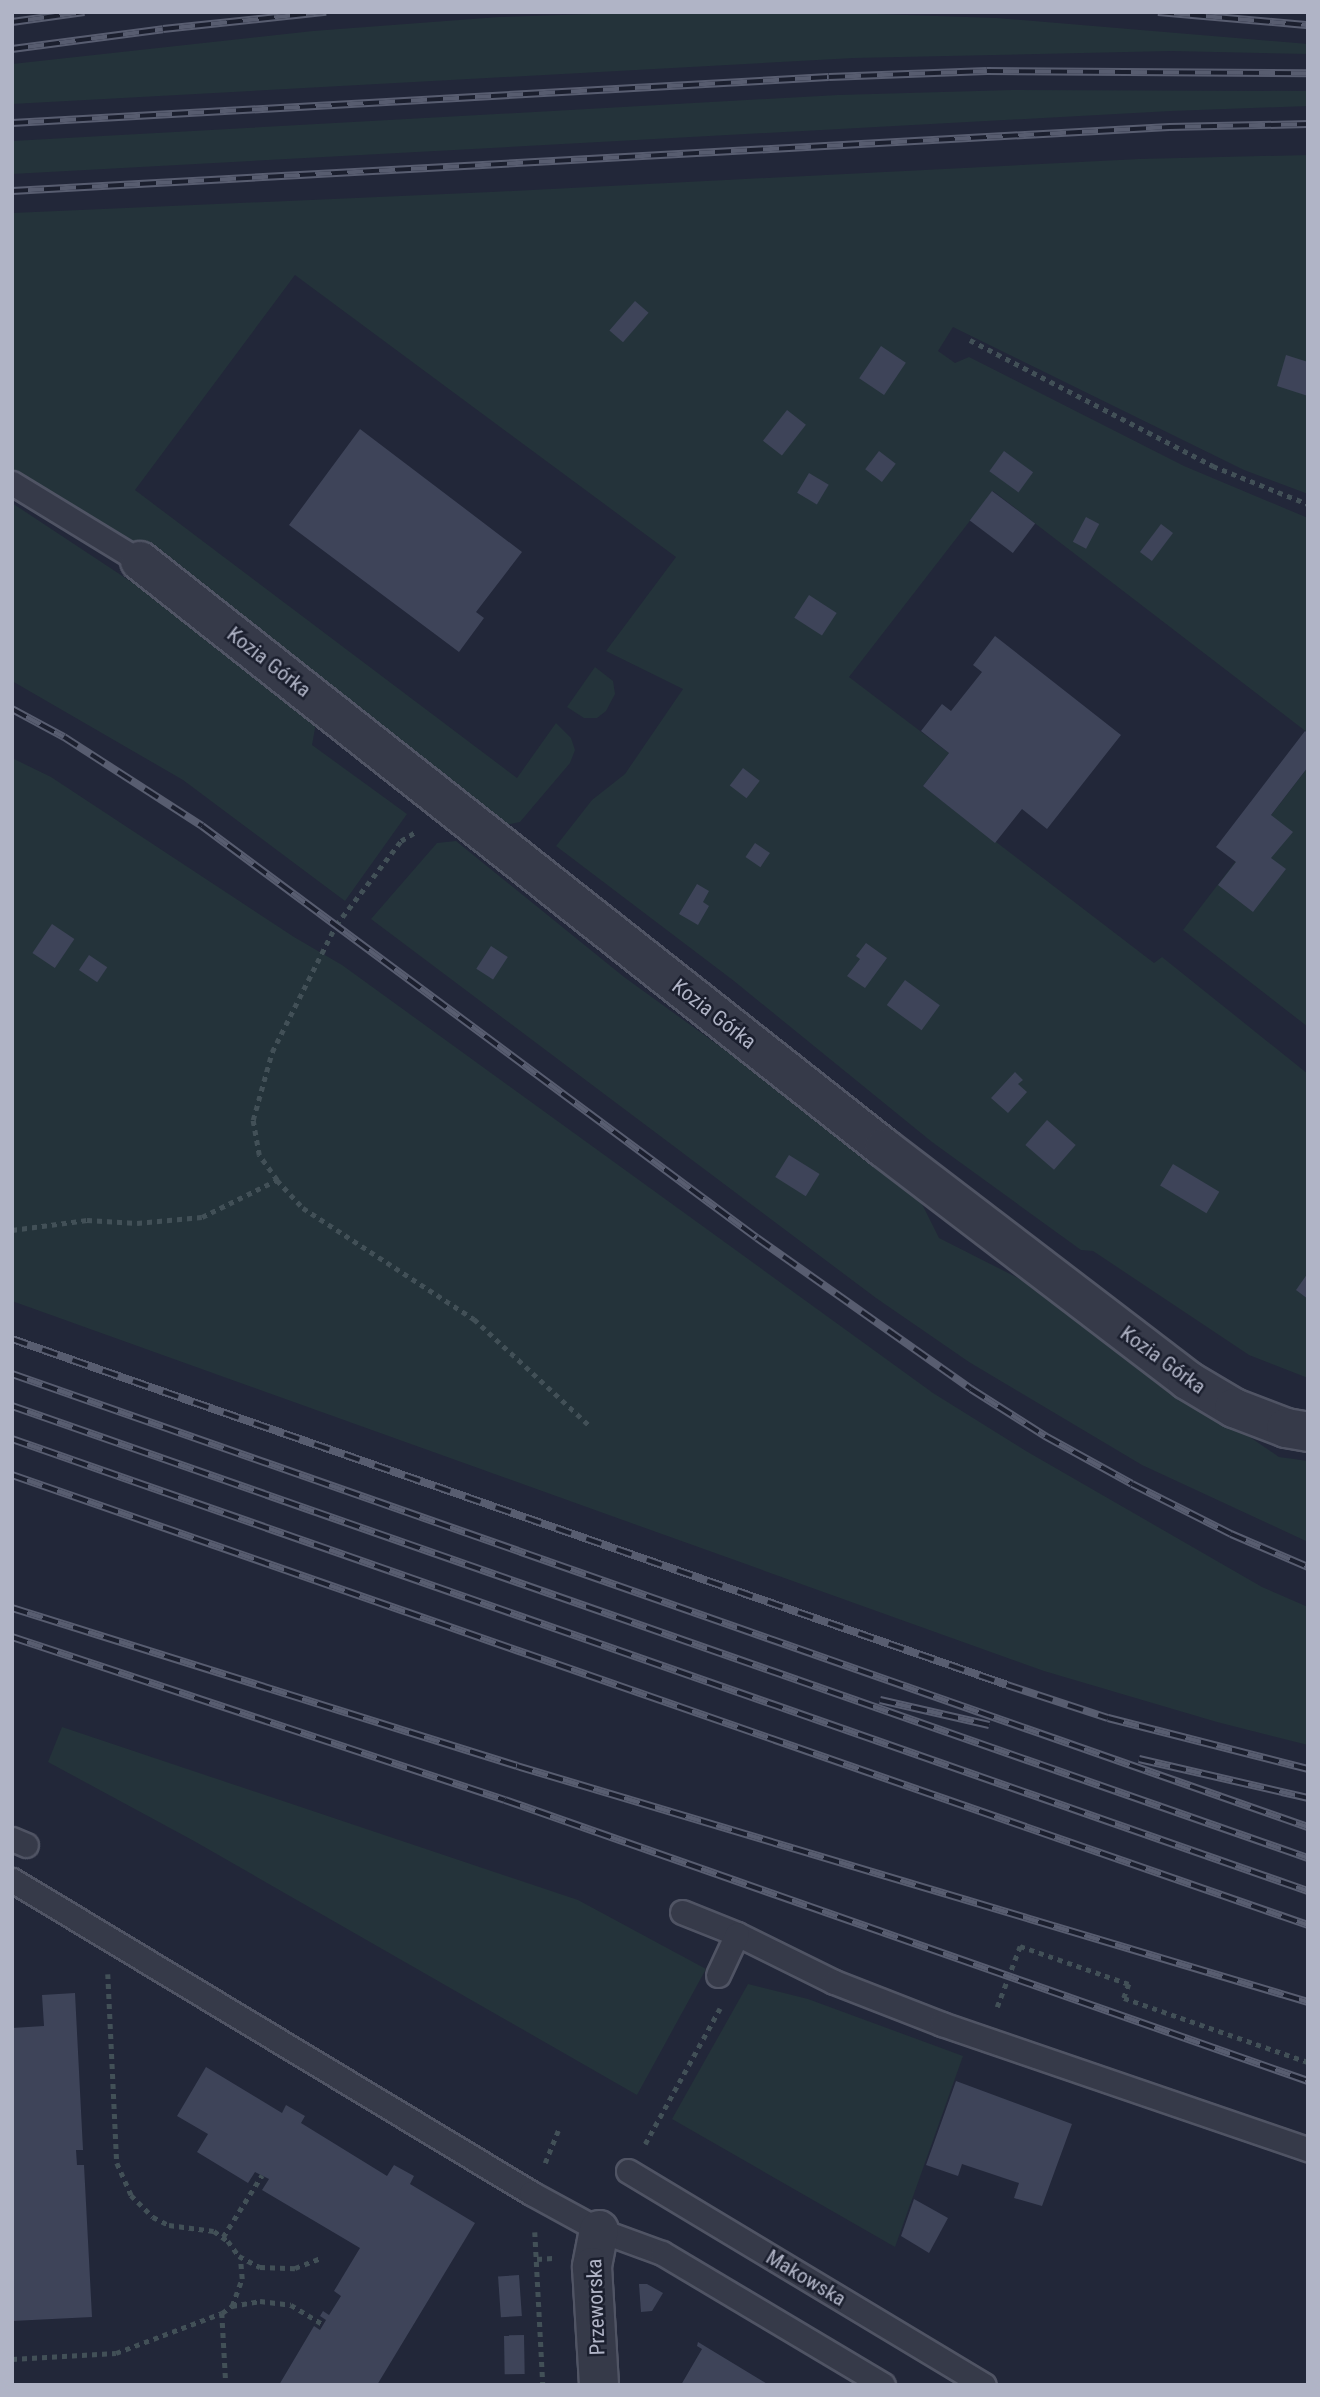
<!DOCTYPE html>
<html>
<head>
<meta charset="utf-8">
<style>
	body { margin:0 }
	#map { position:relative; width:1320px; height:2397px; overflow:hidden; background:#222739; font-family:"Roboto Condensed",sans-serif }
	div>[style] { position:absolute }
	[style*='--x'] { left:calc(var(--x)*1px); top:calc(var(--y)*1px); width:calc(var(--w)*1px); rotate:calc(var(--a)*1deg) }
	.green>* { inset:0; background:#24333a }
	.building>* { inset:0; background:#3e4459; transform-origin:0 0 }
	.path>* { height:4.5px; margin-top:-2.25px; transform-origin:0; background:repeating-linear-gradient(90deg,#425057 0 5px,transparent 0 10px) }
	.roads { filter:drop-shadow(2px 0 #505464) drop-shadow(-2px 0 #505464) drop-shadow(0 2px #505464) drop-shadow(0 -2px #505464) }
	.lane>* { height:23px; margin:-11.5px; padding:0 11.5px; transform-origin:11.5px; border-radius:11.5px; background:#363a49 }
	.street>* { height:38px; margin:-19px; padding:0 19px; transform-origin:19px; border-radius:19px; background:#363a49 }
	.rail>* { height:8px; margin-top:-4px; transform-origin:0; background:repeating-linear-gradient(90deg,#1b1f2e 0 16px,#585d70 0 32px); box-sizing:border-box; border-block:2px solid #585d70 }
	span { translate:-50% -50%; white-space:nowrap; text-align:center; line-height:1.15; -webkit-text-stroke:5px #1b1f2e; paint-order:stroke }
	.street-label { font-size:21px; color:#b0b4c6 }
	.frame { position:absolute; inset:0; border:14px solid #b0b4c6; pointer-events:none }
</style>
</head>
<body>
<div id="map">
	<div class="green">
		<div style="clip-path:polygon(653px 12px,847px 13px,997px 18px,1308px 44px,1308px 54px,1171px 51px,854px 58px,12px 104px,12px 64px,313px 31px,499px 17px)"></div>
		<div style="clip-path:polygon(1012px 90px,1308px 91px,1308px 106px,1171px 111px,12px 174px,12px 141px,838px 95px)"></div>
		<div style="clip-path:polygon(1308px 155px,1308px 494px,1244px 470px,953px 327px,938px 351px,955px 363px,969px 357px,1184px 466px,1308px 518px,1308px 733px,993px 491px,849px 677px,949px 753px,923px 786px,1154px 963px,1162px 957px,1308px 1074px,1308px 1378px,1249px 1355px,1093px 1251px,1081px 1250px,932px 1142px,734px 981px,556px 846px,592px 800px,625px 774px,683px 689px,606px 651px,676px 557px,295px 275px,135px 490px,517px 778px,556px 723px,571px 738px,575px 750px,570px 763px,520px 822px,505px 825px,149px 544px,132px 548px,12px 472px,12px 213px,491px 192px,1139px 159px)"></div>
		<div style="clip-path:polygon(12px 503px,133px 583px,280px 692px,316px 723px,312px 745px,407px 814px,345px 901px,183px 780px,12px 681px)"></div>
		<div style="clip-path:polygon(595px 667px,613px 681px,615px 694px,606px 711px,597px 718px,584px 718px,567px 707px)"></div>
		<div style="clip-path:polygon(12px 758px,51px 777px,294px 937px,342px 965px,933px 1393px,1026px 1451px,1262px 1587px,1308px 1607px,1308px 1745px,1217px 1722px,1044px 1671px,12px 1301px)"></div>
		<div style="clip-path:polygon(1308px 767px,1308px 1027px,1183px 930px)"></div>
		<div style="clip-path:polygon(456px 841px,624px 977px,913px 1186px,939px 1238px,1022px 1280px,1279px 1457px,1308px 1461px,1308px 1542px,1142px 1465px,969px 1362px,876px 1298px,371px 919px,437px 843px)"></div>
		<div style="clip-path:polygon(62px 1727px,578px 1900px,706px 1969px,637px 2095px,194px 1841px,48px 1762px)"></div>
		<div style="clip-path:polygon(748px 1984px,808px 1999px,963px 2056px,895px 2247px,672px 2119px)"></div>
	</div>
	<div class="building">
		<div style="left:635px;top:301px;width:18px;height:39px;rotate:41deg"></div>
		<div style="left:881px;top:346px;width:30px;height:39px;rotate:34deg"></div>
		<div style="clip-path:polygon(1286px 355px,1308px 362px,1308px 396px,1277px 386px)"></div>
		<div style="left:787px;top:410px;width:24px;height:39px;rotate:38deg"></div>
		<div style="clip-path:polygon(360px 429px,522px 552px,476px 612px,484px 618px,459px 652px,289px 525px)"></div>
		<div style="left:879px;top:451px;width:21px;height:23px;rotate:37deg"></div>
		<div style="left:1004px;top:451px;width:36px;height:25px;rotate:36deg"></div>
		<div style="left:809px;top:473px;width:23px;height:23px;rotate:31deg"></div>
		<div style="left:992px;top:491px;width:54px;height:37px;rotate:37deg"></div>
		<div style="left:1086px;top:517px;width:15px;height:28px;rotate:28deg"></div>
		<div style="left:1161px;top:524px;width:15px;height:35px;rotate:37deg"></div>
		<div style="left:809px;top:595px;width:33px;height:27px;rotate:33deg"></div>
		<div style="clip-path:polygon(995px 636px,1121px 735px,1047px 829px,1022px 809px,995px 843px,923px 786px,949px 753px,921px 731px,942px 704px,951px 711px,982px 672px,973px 665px)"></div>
		<div style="clip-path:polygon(1305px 731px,1308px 733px,1308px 767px,1271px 815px,1293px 832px,1271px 858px,1286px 869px,1253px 912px,1218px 885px,1236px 862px,1216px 847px)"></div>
		<div style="left:743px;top:768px;width:21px;height:22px;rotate:37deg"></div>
		<div style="left:755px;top:843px;width:18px;height:17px;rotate:34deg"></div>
		<div style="clip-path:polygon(697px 884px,709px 891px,703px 902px,709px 906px,698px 925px,679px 914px)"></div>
		<div style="left:52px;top:924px;width:27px;height:35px;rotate:34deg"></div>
		<div style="clip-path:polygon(866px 943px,887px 958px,865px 988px,847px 976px,860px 959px,856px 956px)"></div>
		<div style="left:491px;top:946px;width:20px;height:27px;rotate:33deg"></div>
		<div style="left:89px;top:955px;width:22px;height:18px;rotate:34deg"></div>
		<div style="left:905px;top:980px;width:43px;height:31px;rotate:36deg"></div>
		<div style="clip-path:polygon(1015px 1072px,1023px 1080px,1018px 1084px,1027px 1092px,1008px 1113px,991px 1098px)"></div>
		<div style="left:1047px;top:1120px;width:38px;height:33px;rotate:41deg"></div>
		<div style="left:789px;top:1155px;width:36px;height:26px;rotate:32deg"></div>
		<div style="left:1173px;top:1164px;width:54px;height:25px;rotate:31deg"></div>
		<div style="clip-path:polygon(1308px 1273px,1308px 1299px,1296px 1290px)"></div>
		<div style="clip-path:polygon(75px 1993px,83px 2150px,76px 2150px,77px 2165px,84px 2165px,92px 2317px,12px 2321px,12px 2028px,44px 2026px,42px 1995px)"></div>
		<div style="clip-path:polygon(206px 2067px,282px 2113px,286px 2105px,305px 2116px,301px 2123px,387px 2176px,394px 2165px,414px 2176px,410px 2184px,475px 2223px,377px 2385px,279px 2385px,314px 2326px,320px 2330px,326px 2320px,320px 2316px,323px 2311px,329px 2315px,341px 2296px,334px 2291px,360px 2248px,262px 2190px,269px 2179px,255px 2172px,248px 2183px,197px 2152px,208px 2134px,177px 2116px)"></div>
		<div style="clip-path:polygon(956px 2081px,1072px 2124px,1042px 2206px,1014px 2198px,1019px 2183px,962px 2164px,958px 2176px,926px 2165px)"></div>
		<div style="clip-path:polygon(914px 2199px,948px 2218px,929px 2253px,901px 2236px)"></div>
		<div style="left:519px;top:2275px;width:41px;height:21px;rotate:86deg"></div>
		<div style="clip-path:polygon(639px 2284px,647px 2284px,663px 2293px,652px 2311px,641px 2312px)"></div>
		<div style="left:524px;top:2335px;width:39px;height:20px;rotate:89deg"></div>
		<div style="clip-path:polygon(698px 2342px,769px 2385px,681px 2385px,702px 2349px,697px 2346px)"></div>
	</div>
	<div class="path">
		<div style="--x:970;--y:340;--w:274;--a:27.4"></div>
		<div style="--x:1213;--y:466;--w:102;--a:21.8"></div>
		<div style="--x:277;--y:1180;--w:38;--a:47"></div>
		<div style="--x:303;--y:1208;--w:204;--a:33"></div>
		<div style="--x:474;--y:1319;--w:159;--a:42.7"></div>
		<div style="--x:12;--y:1230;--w:76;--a:-7.6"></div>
		<div style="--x:87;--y:1220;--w:50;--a:3.4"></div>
		<div style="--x:137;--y:1223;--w:65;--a:-5.3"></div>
		<div style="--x:202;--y:1217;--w:84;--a:-26.3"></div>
		<div style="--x:277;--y:1180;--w:31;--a:-126"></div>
		<div style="--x:259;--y:1155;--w:36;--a:-100"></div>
		<div style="--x:253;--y:1120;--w:71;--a:-74.4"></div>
		<div style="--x:272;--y:1052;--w:142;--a:-63.3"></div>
		<div style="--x:336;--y:925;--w:106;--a:-52.3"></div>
		<div style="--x:401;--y:841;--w:19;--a:-32"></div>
		<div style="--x:108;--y:1974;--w:189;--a:87.3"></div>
		<div style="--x:117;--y:2163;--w:35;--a:66"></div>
		<div style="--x:131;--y:2195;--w:31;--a:45"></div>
		<div style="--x:153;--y:2217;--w:18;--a:27"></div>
		<div style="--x:169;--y:2225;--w:45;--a:7.6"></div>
		<div style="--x:214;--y:2231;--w:17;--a:36"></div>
		<div style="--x:228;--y:2241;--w:19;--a:54"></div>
		<div style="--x:239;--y:2256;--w:24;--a:28"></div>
		<div style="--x:260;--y:2267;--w:35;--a:2"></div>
		<div style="--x:295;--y:2268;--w:26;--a:-21"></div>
		<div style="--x:997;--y:2007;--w:65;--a:-69.3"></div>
		<div style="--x:1020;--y:1946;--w:115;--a:19.2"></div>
		<div style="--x:1129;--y:1984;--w:15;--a:110"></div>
		<div style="--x:1124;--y:1998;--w:195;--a:19.2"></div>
		<div style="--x:645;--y:2144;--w:155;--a:-61.1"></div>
		<div style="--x:545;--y:2163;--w:35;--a:-68"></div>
		<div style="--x:535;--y:2232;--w:153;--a:87"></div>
		<div style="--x:223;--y:2237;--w:73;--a:-57.8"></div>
		<div style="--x:537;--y:2259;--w:16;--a:-4"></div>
		<div style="--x:232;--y:2306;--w:29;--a:-70"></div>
		<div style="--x:242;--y:2279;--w:22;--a:-95"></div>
		<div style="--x:222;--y:2313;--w:72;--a:86.8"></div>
		<div style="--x:12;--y:2359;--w:104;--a:-3.3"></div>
		<div style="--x:116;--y:2353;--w:113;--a:-20.7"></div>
		<div style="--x:222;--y:2313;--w:12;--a:-35"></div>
		<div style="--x:232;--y:2306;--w:28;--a:-10"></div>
		<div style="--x:260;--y:2301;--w:31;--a:7"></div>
		<div style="--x:291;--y:2305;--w:37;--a:31"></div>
	</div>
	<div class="roads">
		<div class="lane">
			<div style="--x:12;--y:483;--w:150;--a:31.4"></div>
			<div style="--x:12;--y:1839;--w:15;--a:23"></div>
			<div style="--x:12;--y:1880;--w:606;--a:31.09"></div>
			<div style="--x:531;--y:2193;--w:77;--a:28.6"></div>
			<div style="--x:599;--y:2230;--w:67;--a:20.1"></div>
			<div style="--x:662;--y:2253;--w:257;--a:30.8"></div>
			<div style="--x:682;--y:1912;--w:59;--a:21.8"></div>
			<div style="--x:737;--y:1934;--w:108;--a:26.3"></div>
			<div style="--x:834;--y:1982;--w:116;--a:21.3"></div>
			<div style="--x:942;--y:2024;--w:387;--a:18.9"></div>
			<div style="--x:718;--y:1975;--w:45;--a:-65.1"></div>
			<div style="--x:628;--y:2171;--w:415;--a:31"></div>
		</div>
		<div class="street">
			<div style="--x:140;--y:561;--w:948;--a:38.27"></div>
			<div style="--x:884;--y:1148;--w:382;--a:37.4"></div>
			<div style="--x:1187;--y:1380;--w:55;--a:30.8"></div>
			<div style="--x:1234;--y:1408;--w:56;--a:21"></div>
			<div style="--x:1286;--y:1428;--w:22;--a:10"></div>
			<div style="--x:599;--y:2230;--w:38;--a:101"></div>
			<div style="--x:592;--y:2267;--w:118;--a:86.6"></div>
		</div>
	</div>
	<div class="rail">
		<div style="--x:1158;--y:12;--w:151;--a:5"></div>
		<div style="--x:12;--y:22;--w:73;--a:-7.9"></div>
		<div style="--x:12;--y:49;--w:152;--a:-7.5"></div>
		<div style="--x:163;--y:29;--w:164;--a:-6"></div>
		<div style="--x:12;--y:123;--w:818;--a:-3.22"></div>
		<div style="--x:829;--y:77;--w:158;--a:-2.2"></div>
		<div style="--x:987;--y:71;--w:321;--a:0.4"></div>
		<div style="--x:12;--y:191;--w:1159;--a:-3.17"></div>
		<div style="--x:1169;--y:127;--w:139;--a:-1.2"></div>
		<div style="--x:12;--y:709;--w:59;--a:28.3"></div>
		<div style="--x:64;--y:737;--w:164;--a:32.8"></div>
		<div style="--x:202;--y:826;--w:691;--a:36.59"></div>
		<div style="--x:757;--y:1238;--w:262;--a:35.2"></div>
		<div style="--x:971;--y:1389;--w:88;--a:32.4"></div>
		<div style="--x:1045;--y:1436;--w:99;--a:28.9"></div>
		<div style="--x:1132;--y:1484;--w:111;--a:26.8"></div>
		<div style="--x:1231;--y:1534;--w:84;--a:23.2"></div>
		<div style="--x:12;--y:1339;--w:1053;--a:19.17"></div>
		<div style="--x:1007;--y:1685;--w:106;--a:18.1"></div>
		<div style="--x:1108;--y:1718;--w:206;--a:14.3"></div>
		<div style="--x:12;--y:1374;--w:1373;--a:19.27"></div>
		<div style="--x:12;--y:1406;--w:1373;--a:19.23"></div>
		<div style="--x:12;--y:1439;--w:1373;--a:19.23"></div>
		<div style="--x:12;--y:1475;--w:1372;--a:19.15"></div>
		<div style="--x:12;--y:1608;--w:529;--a:17.37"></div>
		<div style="--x:517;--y:1766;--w:825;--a:16.61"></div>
		<div style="--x:12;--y:1637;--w:519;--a:18.3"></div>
		<div style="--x:505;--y:1800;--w:851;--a:19.29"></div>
		<div style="--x:880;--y:1700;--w:112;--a:12.9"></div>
		<div style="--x:1139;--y:1759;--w:173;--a:13"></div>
	</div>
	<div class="street-label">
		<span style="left:269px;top:662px;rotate:38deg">Kozia Górka</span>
		<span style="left:714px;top:1014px;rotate:38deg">Kozia Górka</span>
		<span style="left:1163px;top:1360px;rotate:36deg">Kozia Górka</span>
		<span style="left:806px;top:2278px;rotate:31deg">Makowska</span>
		<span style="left:596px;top:2307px;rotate:-92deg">Przeworska</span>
	</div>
	<div class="frame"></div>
</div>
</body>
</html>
